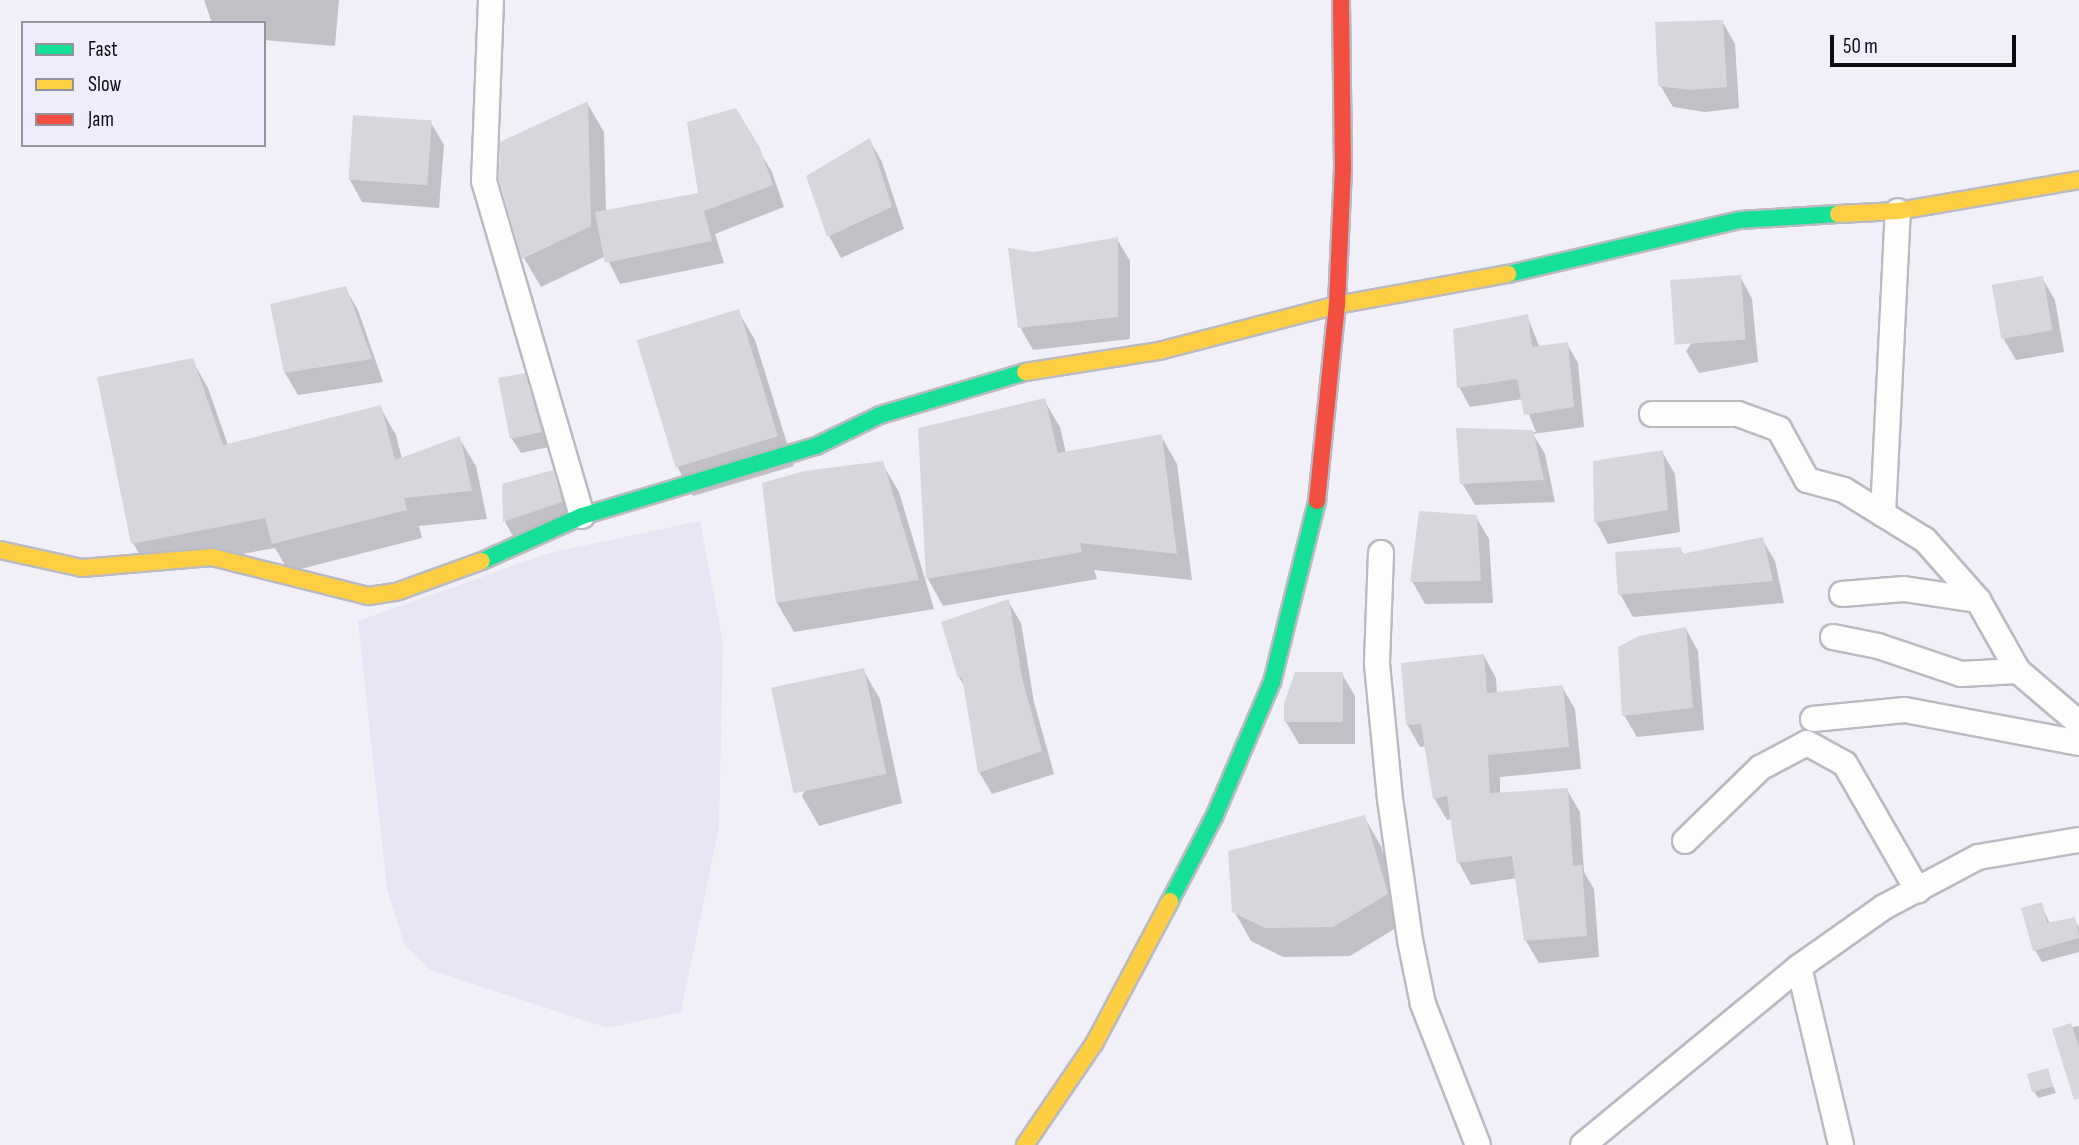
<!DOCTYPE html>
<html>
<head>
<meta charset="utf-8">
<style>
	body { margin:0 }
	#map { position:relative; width:2079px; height:1145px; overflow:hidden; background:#f1f0f8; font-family:"Sofia Sans Condensed",sans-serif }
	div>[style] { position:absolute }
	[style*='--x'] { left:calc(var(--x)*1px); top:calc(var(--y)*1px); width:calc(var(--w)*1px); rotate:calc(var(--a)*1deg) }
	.built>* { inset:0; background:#e7e4f3 }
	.shadow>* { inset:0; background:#0003 }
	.building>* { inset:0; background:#d7d6dd; transform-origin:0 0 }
	.roads { filter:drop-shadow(2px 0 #bbbac0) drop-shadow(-2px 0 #bbbac0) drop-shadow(0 2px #bbbac0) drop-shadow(0 -2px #bbbac0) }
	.street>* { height:24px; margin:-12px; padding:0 12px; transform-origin:12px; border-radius:12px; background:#fdfdfe }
	.fast>* { height:16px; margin:-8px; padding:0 8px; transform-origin:8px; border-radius:8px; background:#16e098 }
	.slow>* { height:16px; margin:-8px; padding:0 8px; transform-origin:8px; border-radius:8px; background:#ffcf43 }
	.jam>* { height:16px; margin:-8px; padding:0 8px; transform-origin:8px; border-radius:8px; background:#f24e42 }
	span { translate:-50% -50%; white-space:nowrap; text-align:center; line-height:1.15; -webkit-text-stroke:6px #efecfc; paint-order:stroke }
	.legend { position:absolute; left:21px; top:21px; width:245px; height:126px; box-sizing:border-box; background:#efecfc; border:2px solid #95929e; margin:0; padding:9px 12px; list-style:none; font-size:21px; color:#0d0c11 }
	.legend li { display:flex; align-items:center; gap:14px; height:35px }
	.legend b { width:35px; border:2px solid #95929e }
	.scale { position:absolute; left:1830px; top:35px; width:186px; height:32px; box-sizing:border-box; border:4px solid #0d0c11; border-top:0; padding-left:9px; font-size:21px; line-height:24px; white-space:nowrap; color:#0d0c11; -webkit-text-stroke:5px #efecfc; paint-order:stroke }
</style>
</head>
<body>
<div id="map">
	<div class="built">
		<div style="clip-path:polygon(700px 521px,723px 643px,719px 827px,681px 1012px,608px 1028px,431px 970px,405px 946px,387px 889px,358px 621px,549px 553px)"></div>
	</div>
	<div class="shadow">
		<div style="clip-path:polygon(204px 0,339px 0,335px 46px,264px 40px,264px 23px,212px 23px)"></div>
		<div style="clip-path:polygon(1722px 21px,1735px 44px,1739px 108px,1705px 112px,1673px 107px,1660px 85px)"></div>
		<div style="clip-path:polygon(587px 103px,604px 132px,606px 212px,700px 195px,735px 110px,772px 172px,784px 207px,715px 234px,724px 263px,620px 284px,606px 256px,541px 287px,524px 258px)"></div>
		<div style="clip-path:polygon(431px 123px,444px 145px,439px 208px,362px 202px,350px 180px)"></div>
		<div style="clip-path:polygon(870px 141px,882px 162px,904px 229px,841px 258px,829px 236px)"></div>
		<div style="clip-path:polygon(1117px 239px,1130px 261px,1130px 339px,1033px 350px,1020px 327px)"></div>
		<div style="clip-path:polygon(1740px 276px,1752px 299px,1758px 362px,1699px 373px,1686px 351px)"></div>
		<div style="clip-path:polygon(2042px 278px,2055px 300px,2064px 352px,2016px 360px,2003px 338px,1994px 286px)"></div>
		<div style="clip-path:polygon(345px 288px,358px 310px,383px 382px,298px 395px,285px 373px)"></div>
		<div style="clip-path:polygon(738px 311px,755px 340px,794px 466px,693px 496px,677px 466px)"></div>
		<div style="clip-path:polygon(1527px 316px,1540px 348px,1567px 344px,1578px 363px,1584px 427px,1533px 434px,1545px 454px,1555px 502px,1475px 505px,1462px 483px,1457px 429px,1536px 432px,1523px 399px,1470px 407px,1459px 387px)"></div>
		<div style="clip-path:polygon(192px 360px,208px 388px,228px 445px,380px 407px,396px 435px,402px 459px,459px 438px,476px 466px,487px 519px,419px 526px,422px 538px,289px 572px,275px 548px,149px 571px,133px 543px)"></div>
		<div style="clip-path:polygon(524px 374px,549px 447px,521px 453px,512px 439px,500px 380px)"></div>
		<div style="clip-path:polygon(1044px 400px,1060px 427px,1066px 453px,1161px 436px,1177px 464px,1192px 580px,1094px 570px,1097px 579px,943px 606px,928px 579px)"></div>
		<div style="clip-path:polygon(1662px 452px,1675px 474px,1680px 532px,1608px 544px,1596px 522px)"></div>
		<div style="clip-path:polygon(882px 463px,899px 492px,934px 609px,794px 632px,777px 603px,764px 484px)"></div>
		<div style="clip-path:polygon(552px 472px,569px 517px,513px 536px,505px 522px,503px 485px)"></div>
		<div style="clip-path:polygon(1476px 517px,1489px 539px,1493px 603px,1425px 604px,1412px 581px)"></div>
		<div style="clip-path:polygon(1762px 539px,1775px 561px,1784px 603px,1633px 617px,1620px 594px,1680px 548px,1684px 555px)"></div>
		<div style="clip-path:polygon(1008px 601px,1021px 623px,1034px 702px,1054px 774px,992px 794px,979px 772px,966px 689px,959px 677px)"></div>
		<div style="clip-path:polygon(1686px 629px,1698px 651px,1704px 730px,1637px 737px,1624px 715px)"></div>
		<div style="clip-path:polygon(1484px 656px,1496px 678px,1497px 693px,1562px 687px,1575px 709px,1581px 769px,1500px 777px,1500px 794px,1567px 790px,1580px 812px,1584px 872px,1594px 889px,1599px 957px,1539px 963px,1526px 941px,1517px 878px,1471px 885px,1459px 863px,1452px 819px,1447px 820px,1434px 798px,1426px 746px,1420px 747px,1407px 724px)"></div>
		<div style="clip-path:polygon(863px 670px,880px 699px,902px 803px,819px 826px,802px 796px)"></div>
		<div style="clip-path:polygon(1342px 674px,1355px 696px,1355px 744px,1299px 744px,1286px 722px)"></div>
		<div style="clip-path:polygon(1364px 817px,1381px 846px,1404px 923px,1350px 956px,1283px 957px,1251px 941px,1234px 911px)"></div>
		<div style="clip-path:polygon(2041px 904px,2050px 924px,2074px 919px,2079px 928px,2079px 952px,2042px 962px,2035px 950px)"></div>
		<div style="clip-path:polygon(2079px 1026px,2079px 1088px,2054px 1030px)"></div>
		<div style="clip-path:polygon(2047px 1070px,2056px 1093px,2038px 1098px,2034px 1091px)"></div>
	</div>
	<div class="building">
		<div style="clip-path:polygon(1723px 20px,1727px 87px,1691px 90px,1658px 86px,1655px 22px)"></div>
		<div style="clip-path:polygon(588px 101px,591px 226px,522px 259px,499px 179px,500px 142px)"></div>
		<div style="clip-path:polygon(736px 108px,760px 148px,773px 185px,704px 211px,712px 241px,605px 263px,595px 212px,698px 193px,687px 122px)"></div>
		<div style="left:353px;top:115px;width:79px;height:65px;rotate:4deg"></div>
		<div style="clip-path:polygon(870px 138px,892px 207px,827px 237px,806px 176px)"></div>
		<div style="clip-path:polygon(1118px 237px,1118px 317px,1018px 328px,1008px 248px,1034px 252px)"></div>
		<div style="left:1741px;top:275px;width:65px;height:71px;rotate:86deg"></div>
		<div style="left:2043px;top:276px;width:55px;height:52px;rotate:80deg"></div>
		<div style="clip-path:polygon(346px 286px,372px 359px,284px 373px,270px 304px)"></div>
		<div style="left:739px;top:309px;width:133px;height:107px;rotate:73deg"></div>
		<div style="clip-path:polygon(1528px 314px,1532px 347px,1568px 342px,1574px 407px,1524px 415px,1517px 379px,1457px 388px,1453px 329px)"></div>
		<div style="clip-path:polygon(193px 358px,223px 445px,381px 405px,395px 460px,460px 436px,472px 491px,404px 498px,407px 510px,272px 544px,265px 518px,131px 544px,97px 377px)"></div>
		<div style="clip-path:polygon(525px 373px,542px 432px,510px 439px,498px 378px)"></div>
		<div style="clip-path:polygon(1045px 398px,1058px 453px,1162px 434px,1177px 554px,1080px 543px,1082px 552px,926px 579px,918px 428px)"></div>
		<div style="clip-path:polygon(1456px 428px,1533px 430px,1544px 480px,1460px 484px)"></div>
		<div style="clip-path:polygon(1663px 450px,1668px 510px,1594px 523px,1593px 461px)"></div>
		<div style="clip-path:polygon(883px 461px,919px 580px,776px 603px,762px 483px,804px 471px)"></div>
		<div style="clip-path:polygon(553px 470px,562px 502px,503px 522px,502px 484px)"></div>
		<div style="clip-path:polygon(1419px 511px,1477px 515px,1481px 581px,1410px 582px)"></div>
		<div style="clip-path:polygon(1763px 537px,1773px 581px,1618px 595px,1615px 552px,1681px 547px,1682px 554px)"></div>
		<div style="clip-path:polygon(1009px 599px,1022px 678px,1042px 751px,978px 773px,962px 677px,958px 678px,941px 622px)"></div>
		<div style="clip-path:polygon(1686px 627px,1693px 708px,1622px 716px,1618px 647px,1639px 636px)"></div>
		<div style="clip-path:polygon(1484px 654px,1487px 693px,1563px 685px,1569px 747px,1488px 755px,1490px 793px,1568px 788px,1573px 866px,1582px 865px,1587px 936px,1524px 941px,1512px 856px,1457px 863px,1447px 796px,1433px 799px,1421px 724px,1406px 725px,1401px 663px)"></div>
		<div style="left:864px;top:668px;width:108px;height:95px;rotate:78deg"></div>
		<div style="clip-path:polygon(1295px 672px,1343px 672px,1343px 722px,1284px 722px,1284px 704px)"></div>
		<div style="clip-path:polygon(1365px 815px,1388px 894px,1333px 927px,1265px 928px,1232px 912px,1228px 851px)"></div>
		<div style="clip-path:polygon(2042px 902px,2047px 923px,2075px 917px,2079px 938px,2033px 951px,2021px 908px)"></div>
		<div style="clip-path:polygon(2071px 1023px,2079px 1048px,2079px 1099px,2074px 1100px,2052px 1029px)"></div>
		<div style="left:2048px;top:1068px;width:19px;height:22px;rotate:74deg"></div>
	</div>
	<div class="roads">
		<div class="street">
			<div style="--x:491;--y:0;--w:181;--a:92.2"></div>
			<div style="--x:484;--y:181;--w:349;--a:73.7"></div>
			<div style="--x:1652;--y:414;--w:86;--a:0"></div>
			<div style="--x:1738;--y:414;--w:44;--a:20.1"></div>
			<div style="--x:1779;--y:429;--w:58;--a:61.2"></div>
			<div style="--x:1807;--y:480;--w:38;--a:15"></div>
			<div style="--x:1844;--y:490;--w:95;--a:31.7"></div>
			<div style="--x:1925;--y:540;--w:80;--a:48.5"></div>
			<div style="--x:1978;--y:600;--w:81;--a:60.6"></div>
			<div style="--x:2018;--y:671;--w:80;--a:40.4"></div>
			<div style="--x:1883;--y:514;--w:303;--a:-87.2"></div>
			<div style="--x:1381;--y:553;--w:111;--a:92.1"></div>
			<div style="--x:1377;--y:664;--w:136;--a:84.5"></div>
			<div style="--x:1390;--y:799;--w:142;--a:81.9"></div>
			<div style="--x:1410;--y:940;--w:65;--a:78.5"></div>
			<div style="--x:1423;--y:1004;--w:151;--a:68.7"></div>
			<div style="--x:1842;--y:594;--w:62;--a:-4.6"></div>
			<div style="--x:1904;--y:589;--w:75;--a:8.5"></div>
			<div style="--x:1833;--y:637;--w:46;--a:11.3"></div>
			<div style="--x:1878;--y:646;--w:88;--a:18.6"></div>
			<div style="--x:1961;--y:674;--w:57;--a:-3"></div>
			<div style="--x:1813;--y:719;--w:92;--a:-5.6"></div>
			<div style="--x:1905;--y:710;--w:177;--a:10.7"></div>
			<div style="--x:1685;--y:841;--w:105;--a:-44.2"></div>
			<div style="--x:1760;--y:768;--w:53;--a:-28"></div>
			<div style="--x:1807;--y:743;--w:43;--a:28.9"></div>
			<div style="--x:1845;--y:764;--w:146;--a:60.1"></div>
			<div style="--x:1799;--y:967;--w:183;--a:76.7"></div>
			<div style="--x:1583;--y:1145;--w:280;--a:-39.5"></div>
			<div style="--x:1799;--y:967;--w:104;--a:-35.2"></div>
			<div style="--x:1884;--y:907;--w:106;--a:-28"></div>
			<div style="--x:1978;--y:857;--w:102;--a:-9.6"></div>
		</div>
		<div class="fast">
			<div style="--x:1508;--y:274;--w:238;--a:-13.1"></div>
			<div style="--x:1740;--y:220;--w:98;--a:-3.5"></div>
			<div style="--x:482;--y:561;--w:110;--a:-24.2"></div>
			<div style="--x:582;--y:516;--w:244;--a:-16.7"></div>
			<div style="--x:816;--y:446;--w:71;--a:-25.8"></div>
			<div style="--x:880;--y:415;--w:151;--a:-16.5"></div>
			<div style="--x:1170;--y:901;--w:97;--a:-62.4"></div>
			<div style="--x:1215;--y:815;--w:145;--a:-66.8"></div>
			<div style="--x:1272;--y:682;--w:187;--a:-76"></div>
		</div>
		<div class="slow">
			<div style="--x:1838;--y:214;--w:60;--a:-2.9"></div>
			<div style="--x:1898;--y:211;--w:184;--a:-9.7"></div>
			<div style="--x:1025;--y:372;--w:136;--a:-8.9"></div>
			<div style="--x:1159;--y:351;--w:184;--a:-14.5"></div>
			<div style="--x:1337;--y:305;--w:174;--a:-10.3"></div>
			<div style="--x:0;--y:550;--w:84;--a:12.4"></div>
			<div style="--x:82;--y:568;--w:130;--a:-4.8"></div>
			<div style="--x:212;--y:557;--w:162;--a:14"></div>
			<div style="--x:369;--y:596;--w:30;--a:-9"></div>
			<div style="--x:399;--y:591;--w:88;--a:-19.9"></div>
			<div style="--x:1025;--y:1145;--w:122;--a:-55.7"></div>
			<div style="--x:1094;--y:1044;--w:162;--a:-62"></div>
		</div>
		<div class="jam">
			<div style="--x:1317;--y:501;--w:197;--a:-84.2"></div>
			<div style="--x:1337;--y:305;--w:138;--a:-87.5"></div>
			<div style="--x:1343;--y:167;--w:167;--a:-90.7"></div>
		</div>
	</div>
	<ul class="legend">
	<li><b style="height:9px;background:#16e098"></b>Fast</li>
	<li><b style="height:9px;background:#ffcf43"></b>Slow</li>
	<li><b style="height:9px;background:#f24e42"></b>Jam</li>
	</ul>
	<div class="scale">50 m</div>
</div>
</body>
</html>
